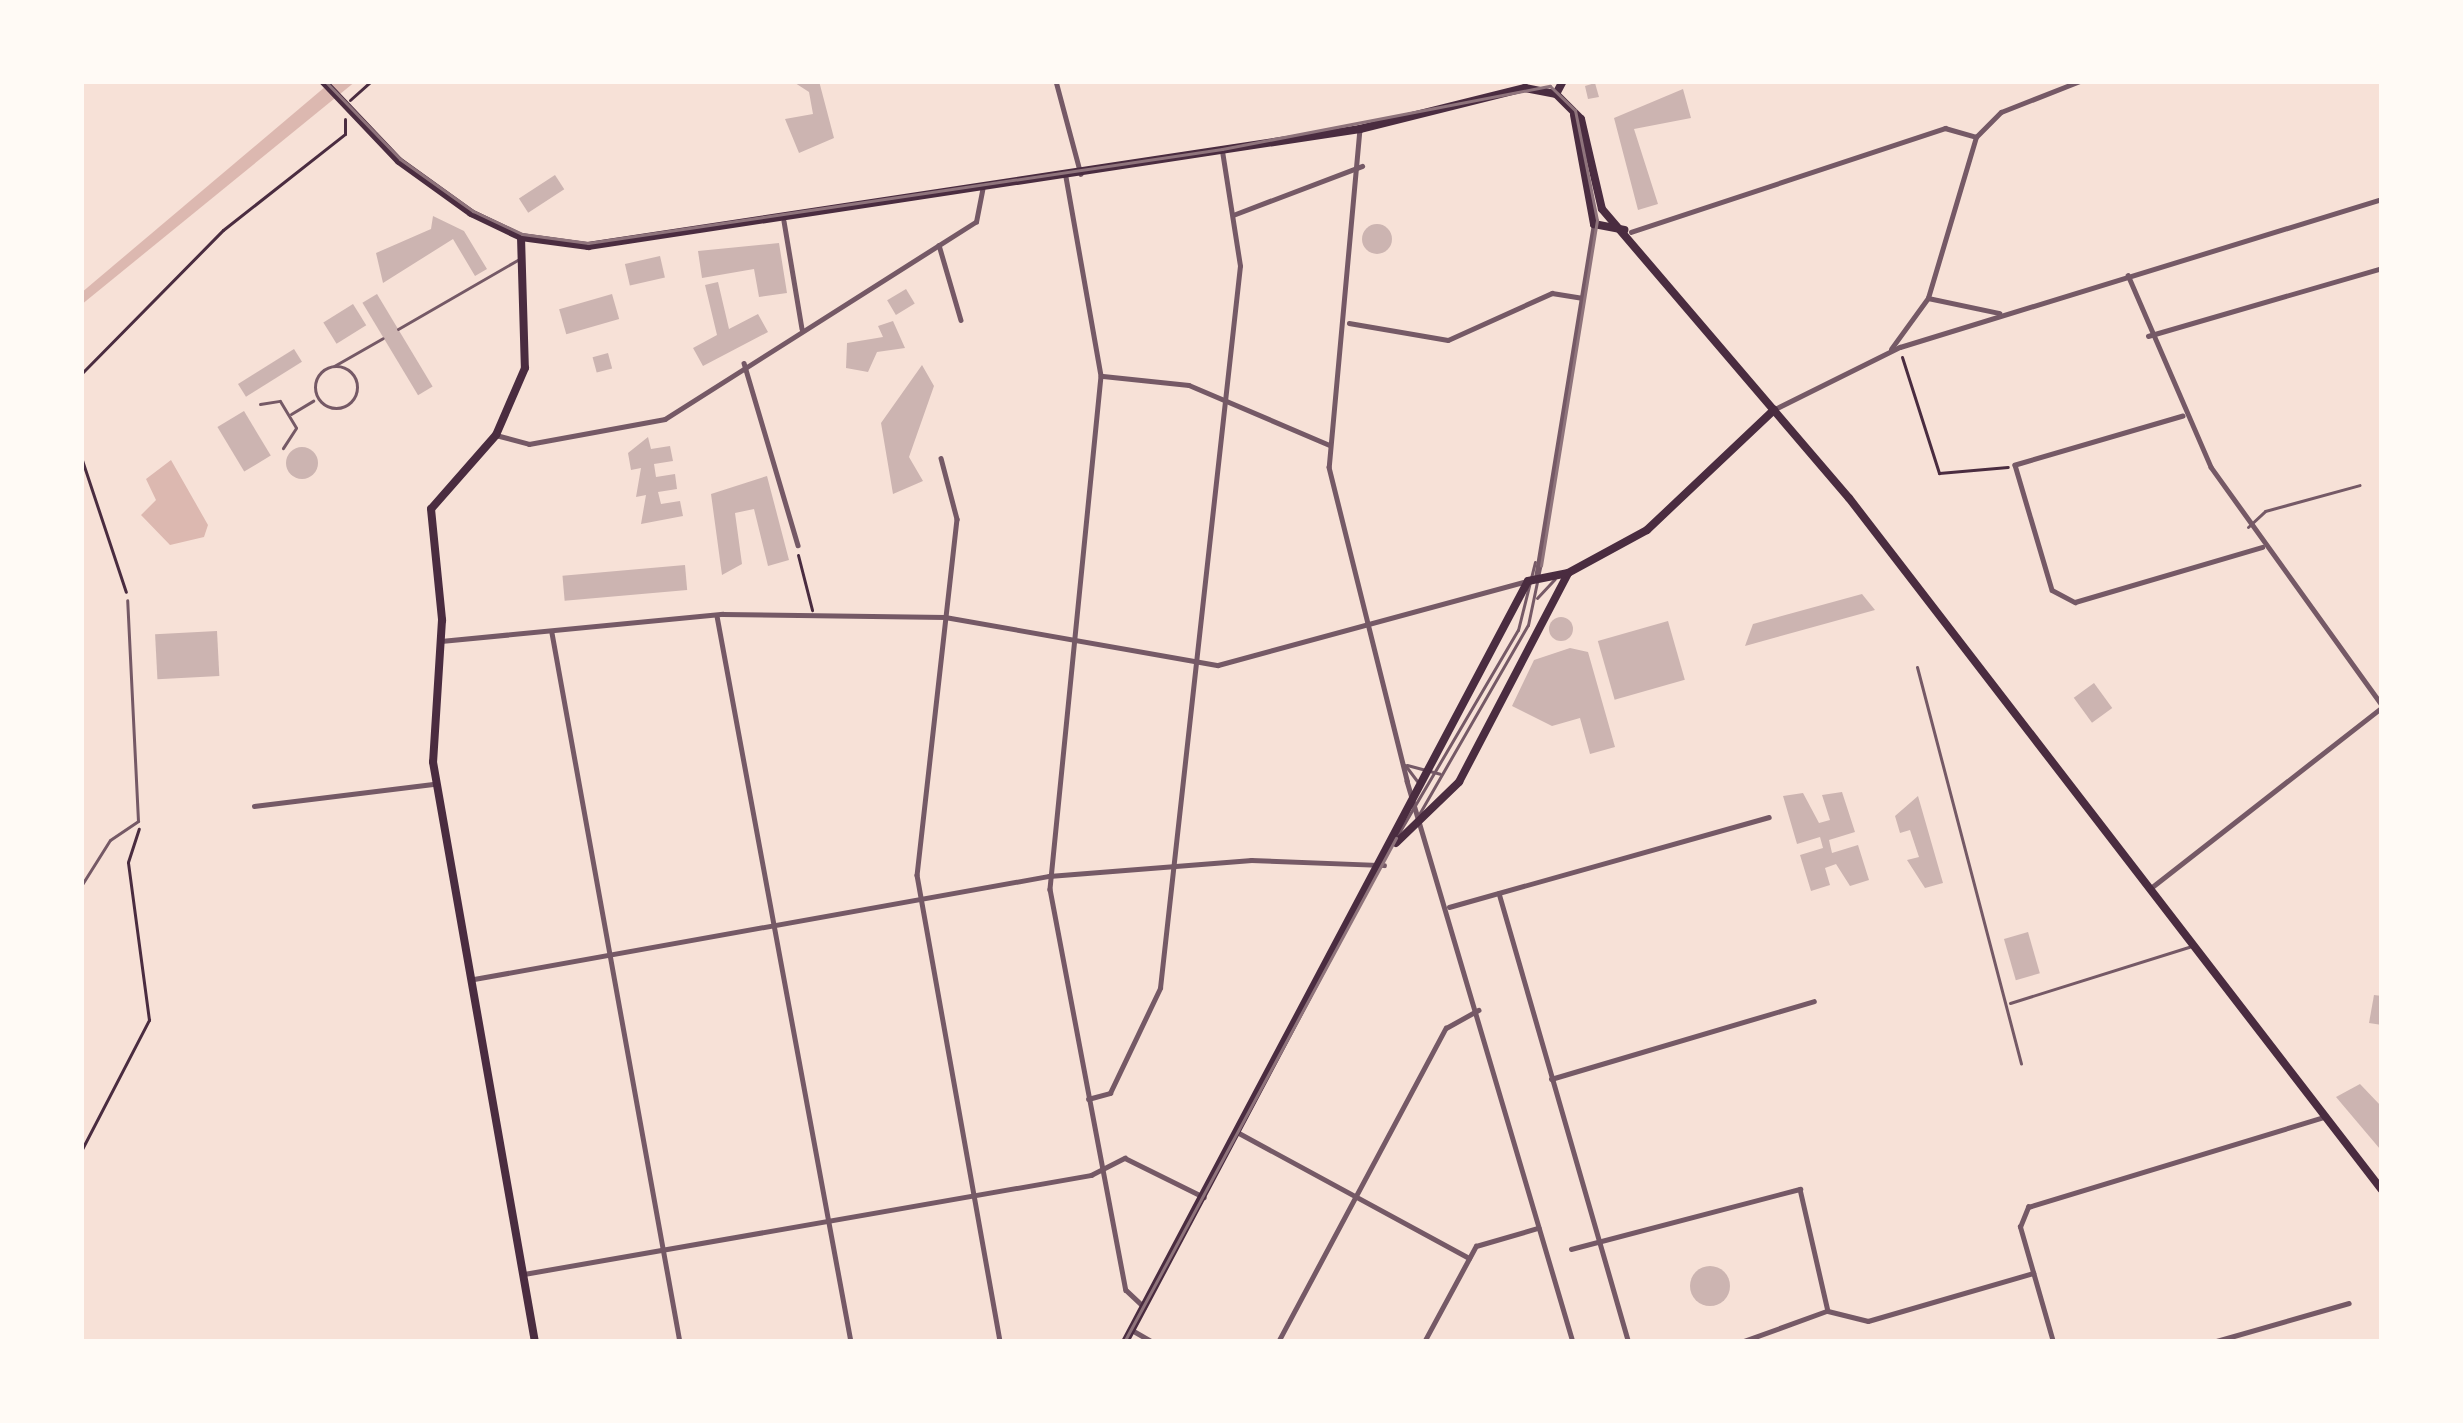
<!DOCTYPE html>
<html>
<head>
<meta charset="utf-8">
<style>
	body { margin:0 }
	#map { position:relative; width:2463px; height:1423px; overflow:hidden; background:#f7e1d7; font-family:Lato,sans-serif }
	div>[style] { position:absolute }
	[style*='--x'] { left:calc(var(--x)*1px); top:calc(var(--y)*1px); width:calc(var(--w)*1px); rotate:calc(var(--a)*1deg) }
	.water>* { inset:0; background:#dcb8b0 }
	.building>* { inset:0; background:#ccb4b1; transform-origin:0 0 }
	.round { border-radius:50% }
	.path>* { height:3px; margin:-1.5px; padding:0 1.5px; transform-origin:1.5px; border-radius:1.5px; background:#4a2c40 }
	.service>* { height:3px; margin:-1.5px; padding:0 1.5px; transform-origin:1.5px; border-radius:1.5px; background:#755966 }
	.service>.ring { margin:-1.5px; padding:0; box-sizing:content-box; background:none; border:3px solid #755966; border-radius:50% }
	.minor>* { height:4.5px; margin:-2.25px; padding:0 2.25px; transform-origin:2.25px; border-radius:2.25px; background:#755966 }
	.secondary>* { height:8px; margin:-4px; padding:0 4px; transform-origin:4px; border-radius:4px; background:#4a2c40 }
	.tram>* { height:3px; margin:-1.5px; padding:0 1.5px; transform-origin:1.5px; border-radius:1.5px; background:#8f747c }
	span { translate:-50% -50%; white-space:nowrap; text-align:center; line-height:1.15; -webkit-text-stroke:12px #fffaf5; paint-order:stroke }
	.frame { position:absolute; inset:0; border:84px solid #fffaf5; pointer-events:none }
</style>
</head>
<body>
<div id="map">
	<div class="water">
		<div style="clip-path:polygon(332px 81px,356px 81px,81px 305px,81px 293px)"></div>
		<div style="clip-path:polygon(171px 460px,208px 525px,204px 537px,170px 545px,141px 515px,156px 500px,146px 479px)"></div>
	</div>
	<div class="building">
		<div style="clip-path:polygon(792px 81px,819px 81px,834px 138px,799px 153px,785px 119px,813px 114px,809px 92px)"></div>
		<div style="clip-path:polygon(1595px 83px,1599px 97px,1588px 99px,1585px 86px)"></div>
		<div style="clip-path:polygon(1683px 89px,1691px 118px,1634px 129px,1658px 204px,1638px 210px,1614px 118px)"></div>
		<div style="left:555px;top:175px;width:17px;height:43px;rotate:57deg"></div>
		<div style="clip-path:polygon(433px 216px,464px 231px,487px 269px,475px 276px,453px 239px,383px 283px,376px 253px,431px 229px)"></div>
		<div class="round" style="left:1362px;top:224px;width:30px;height:30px"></div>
		<div style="clip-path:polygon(779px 243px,787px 293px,759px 297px,754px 269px,702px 278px,698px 251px)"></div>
		<div style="left:660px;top:256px;width:22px;height:36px;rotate:77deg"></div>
		<div style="clip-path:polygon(718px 282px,729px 329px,758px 314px,768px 332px,703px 366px,693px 348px,717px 335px,705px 285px)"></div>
		<div style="left:906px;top:289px;width:17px;height:22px;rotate:59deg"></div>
		<div style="left:377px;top:294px;width:108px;height:17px;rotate:59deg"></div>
		<div style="left:612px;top:294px;width:26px;height:55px;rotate:74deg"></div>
		<div style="left:353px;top:304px;width:25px;height:35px;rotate:58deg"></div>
		<div style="clip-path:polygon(893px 321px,905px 348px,877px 352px,868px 372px,846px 368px,847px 343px,883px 337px,878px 326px)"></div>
		<div style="left:294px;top:349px;width:15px;height:66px;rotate:58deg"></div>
		<div style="left:608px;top:353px;width:16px;height:16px;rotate:75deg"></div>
		<div style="clip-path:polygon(922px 365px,934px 386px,909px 457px,923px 481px,893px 494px,881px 423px)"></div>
		<div style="left:244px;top:411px;width:52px;height:31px;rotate:59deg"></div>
		<div style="clip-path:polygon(648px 437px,651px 449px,670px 446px,673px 461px,654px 464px,656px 477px,675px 474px,677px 489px,658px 492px,661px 504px,680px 501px,683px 516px,641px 524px,646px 495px,636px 497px,641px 468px,631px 470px,628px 453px)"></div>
		<div class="round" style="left:286px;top:447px;width:32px;height:32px"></div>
		<div style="clip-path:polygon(767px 476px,789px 560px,768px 566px,754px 509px,735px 513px,742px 564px,722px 575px,711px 494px)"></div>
		<div style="left:685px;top:565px;width:25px;height:123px;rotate:85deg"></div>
		<div style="clip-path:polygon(1862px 594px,1875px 610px,1745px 646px,1753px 624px)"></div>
		<div class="round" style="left:1549px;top:617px;width:24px;height:24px"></div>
		<div style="left:1668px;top:621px;width:61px;height:73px;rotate:74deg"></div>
		<div style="left:217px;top:631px;width:45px;height:62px;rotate:87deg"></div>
		<div style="clip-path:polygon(1570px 648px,1588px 652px,1615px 747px,1590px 754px,1580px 718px,1552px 726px,1512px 706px,1534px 660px)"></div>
		<div style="left:2094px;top:683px;width:31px;height:25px;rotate:54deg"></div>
		<div style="clip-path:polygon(1842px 792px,1855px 832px,1829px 840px,1832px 853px,1858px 845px,1869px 880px,1850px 886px,1836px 864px,1825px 868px,1830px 885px,1811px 891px,1800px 855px,1823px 848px,1820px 837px,1797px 844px,1783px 796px,1803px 793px,1819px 823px,1830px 820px,1822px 795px)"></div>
		<div style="clip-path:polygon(1918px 796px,1943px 883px,1925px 888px,1907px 860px,1919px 857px,1910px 830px,1900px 833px,1895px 816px)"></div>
		<div style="left:2028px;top:932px;width:43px;height:25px;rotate:74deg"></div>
		<div style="clip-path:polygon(2374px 995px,2382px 996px,2382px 1025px,2369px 1023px)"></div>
		<div style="clip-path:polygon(2360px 1084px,2381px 1106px,2380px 1149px,2336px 1097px)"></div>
		<div class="round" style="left:1690px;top:1266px;width:40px;height:40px"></div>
	</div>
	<div class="path">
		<div style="--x:350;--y:100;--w:28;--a:-42"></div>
		<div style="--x:1902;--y:357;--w:122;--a:72.3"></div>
		<div style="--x:1939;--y:473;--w:69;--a:-5"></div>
		<div style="--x:81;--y:374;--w:202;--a:-45.4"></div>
		<div style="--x:223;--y:230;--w:155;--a:-38.2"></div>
		<div style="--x:345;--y:134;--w:15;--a:-90"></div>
		<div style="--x:81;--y:457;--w:142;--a:71.6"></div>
		<div style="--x:798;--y:555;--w:57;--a:75.7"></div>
		<div style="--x:81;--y:1151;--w:148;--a:-62.6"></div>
		<div style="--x:149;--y:1020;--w:159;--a:-97.6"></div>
		<div style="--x:128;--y:862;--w:35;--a:-72"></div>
	</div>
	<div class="service">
		<div style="--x:398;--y:329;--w:142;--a:-30"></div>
		<div class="ring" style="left:315px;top:366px;width:39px;height:39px"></div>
		<div style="--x:334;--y:366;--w:56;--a:-29.7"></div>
		<div style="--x:260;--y:404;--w:20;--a:-9"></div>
		<div style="--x:280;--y:401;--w:31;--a:59"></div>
		<div style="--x:296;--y:428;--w:24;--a:123"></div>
		<div style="--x:291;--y:414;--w:26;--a:-31"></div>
		<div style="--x:2248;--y:527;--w:23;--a:-43"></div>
		<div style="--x:2265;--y:511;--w:98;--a:-15.3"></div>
		<div style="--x:1537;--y:598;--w:26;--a:-47"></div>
		<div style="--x:1917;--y:667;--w:410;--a:75.3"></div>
		<div style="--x:1405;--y:765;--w:20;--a:53"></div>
		<div style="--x:1407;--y:765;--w:34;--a:15"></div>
		<div style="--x:1418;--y:816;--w:220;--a:-60.1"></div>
		<div style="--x:1528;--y:625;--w:63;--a:-78.2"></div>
		<div style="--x:1397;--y:836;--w:239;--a:-59.6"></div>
		<div style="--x:1518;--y:630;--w:70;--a:-76"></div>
		<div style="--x:81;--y:886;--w:54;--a:-57.8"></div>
		<div style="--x:110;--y:840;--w:34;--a:-34"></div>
		<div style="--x:138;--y:821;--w:221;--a:-92.8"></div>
		<div style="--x:2010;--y:1003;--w:188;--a:-17.4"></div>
	</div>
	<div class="minor">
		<div style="--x:1056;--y:81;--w:96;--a:75"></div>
		<div style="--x:1360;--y:129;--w:339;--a:95.2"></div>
		<div style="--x:1329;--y:467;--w:324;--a:76"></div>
		<div style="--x:1407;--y:781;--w:585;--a:73.52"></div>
		<div style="--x:1066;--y:177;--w:202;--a:80"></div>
		<div style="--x:1101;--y:376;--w:516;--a:95.68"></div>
		<div style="--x:1050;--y:889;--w:408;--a:79.3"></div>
		<div style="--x:1126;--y:1290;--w:25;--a:43"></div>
		<div style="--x:1233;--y:215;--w:138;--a:-20.8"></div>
		<div style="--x:784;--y:221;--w:109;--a:80.5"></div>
		<div style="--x:1631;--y:232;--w:331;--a:-18.3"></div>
		<div style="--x:1945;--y:128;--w:32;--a:16"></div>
		<div style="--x:939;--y:245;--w:78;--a:73.7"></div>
		<div style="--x:2128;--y:275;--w:209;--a:66.6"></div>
		<div style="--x:2211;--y:467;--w:293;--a:54.3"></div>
		<div style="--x:1928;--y:298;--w:73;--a:11.9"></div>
		<div style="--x:1349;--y:323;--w:100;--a:9.7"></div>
		<div style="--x:1448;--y:340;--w:114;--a:-24.3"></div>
		<div style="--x:1552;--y:293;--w:31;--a:9"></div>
		<div style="--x:2148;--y:336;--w:244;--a:-16.2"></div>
		<div style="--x:1891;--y:349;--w:63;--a:-54"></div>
		<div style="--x:1928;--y:298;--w:168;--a:-73.4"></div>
		<div style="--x:1976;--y:137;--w:35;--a:-45"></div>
		<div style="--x:2001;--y:112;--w:85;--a:-21.4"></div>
		<div style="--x:744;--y:363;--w:190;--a:73.5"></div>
		<div style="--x:1103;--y:376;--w:86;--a:6"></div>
		<div style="--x:1189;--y:385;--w:153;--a:23.1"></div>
		<div style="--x:1777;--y:408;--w:137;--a:-26.4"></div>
		<div style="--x:1900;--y:347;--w:504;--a:-17.07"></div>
		<div style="--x:2183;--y:416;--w:175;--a:163.7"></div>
		<div style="--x:2015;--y:465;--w:130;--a:73.5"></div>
		<div style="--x:2052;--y:590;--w:26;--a:28"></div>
		<div style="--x:2075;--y:602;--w:195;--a:-16.4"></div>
		<div style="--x:496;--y:435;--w:34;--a:15"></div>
		<div style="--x:529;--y:444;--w:138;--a:-10.4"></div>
		<div style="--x:665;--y:419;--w:368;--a:-32.4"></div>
		<div style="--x:976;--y:222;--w:33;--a:-79"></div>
		<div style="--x:941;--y:458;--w:63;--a:75.3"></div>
		<div style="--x:957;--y:519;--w:358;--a:96.4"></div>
		<div style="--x:917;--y:875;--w:474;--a:79.9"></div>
		<div style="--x:1536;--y:578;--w:358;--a:-80.7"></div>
		<div style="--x:717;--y:616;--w:738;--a:79.54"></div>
		<div style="--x:552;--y:633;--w:720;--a:79.77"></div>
		<div style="--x:441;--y:641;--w:283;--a:-5.5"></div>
		<div style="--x:723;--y:614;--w:222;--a:0.8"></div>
		<div style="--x:945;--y:617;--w:277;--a:10"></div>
		<div style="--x:1218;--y:665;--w:320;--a:-15.2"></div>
		<div style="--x:254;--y:806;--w:180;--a:-7"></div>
		<div style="--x:2152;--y:887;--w:292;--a:-38"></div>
		<div style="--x:1499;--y:893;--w:467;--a:73.9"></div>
		<div style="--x:1449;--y:907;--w:332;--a:-15.7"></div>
		<div style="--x:474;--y:979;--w:584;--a:-10.16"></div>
		<div style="--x:1049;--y:876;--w:203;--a:-4.5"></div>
		<div style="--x:1251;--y:860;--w:133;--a:2.2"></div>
		<div style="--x:1551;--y:1079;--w:274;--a:-16.5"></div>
		<div style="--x:1088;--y:1099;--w:23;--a:-15"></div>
		<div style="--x:1110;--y:1093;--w:116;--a:-64.5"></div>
		<div style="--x:1160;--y:988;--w:726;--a:-83.68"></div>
		<div style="--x:1240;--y:266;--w:116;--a:-98.9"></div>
		<div style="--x:1239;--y:1133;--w:262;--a:28.5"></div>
		<div style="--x:1571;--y:1249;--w:237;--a:-14.7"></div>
		<div style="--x:1800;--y:1189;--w:125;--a:77.1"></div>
		<div style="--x:1828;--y:1311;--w:90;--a:160"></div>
		<div style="--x:524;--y:1274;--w:576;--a:-9.9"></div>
		<div style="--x:1091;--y:1175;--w:38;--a:-27"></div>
		<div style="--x:1125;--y:1158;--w:88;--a:26.3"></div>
		<div style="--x:1828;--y:1311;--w:41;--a:14"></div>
		<div style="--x:1868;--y:1321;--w:172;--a:-16.2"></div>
		<div style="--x:1132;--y:1330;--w:24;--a:30"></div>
		<div style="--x:1278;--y:1342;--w:356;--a:-61.9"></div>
		<div style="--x:1446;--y:1028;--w:37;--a:-29"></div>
		<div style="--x:1424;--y:1342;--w:109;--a:-61.6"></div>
		<div style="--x:1476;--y:1246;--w:65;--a:-16.2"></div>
		<div style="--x:2053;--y:1342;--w:120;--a:-106"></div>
		<div style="--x:2020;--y:1227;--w:22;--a:-68"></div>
		<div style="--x:2028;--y:1207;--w:310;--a:-16.9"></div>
		<div style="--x:2213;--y:1342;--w:141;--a:-16"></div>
	</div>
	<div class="secondary">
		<div style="--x:323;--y:81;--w:110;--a:46.5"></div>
		<div style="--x:399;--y:161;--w:89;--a:35.8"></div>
		<div style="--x:471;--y:213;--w:55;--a:25.6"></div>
		<div style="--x:521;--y:237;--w:68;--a:7.7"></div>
		<div style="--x:588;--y:246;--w:781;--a:-8.62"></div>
		<div style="--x:1360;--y:129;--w:170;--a:-14"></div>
		<div style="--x:1525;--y:88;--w:32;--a:11"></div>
		<div style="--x:1556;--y:94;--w:35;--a:45"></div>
		<div style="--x:1581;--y:119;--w:92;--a:76.9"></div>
		<div style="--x:1602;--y:209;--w:380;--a:49.5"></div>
		<div style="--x:1849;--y:498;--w:873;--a:52.4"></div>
		<div style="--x:1556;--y:94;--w:15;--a:-62"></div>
		<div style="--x:1574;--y:115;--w:111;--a:79.6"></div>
		<div style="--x:1594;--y:224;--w:31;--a:11"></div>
		<div style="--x:521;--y:237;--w:131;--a:88.3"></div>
		<div style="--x:525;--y:368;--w:73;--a:113.4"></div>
		<div style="--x:496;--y:435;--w:98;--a:131.3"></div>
		<div style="--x:431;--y:509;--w:112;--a:84.3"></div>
		<div style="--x:442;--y:620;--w:142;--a:93.6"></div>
		<div style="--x:433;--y:762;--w:589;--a:80.03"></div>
		<div style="--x:1396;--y:843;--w:88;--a:-44.1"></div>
		<div style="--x:1459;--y:782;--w:233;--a:-62.4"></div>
		<div style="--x:1125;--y:1342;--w:861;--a:-62.1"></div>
		<div style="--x:1528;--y:581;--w:41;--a:-11.3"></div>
		<div style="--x:1568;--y:573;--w:90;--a:-28.6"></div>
		<div style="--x:1647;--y:530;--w:175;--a:-43.4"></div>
	</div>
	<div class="tram">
		<div style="--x:325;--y:81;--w:108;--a:46.1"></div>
		<div style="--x:400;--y:159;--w:90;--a:35.5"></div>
		<div style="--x:473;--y:211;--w:54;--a:25.1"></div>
		<div style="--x:522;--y:234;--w:67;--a:7.8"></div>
		<div style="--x:588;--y:243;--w:641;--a:-8.43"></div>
		<div style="--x:1222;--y:149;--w:334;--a:-10.9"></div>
		<div style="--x:1550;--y:86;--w:35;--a:44"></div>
		<div style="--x:1575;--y:110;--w:112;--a:78.7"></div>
		<div style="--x:1597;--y:220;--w:350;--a:99.2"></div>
		<div style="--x:1124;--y:1342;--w:573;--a:-61.65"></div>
	</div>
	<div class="frame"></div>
</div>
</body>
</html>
